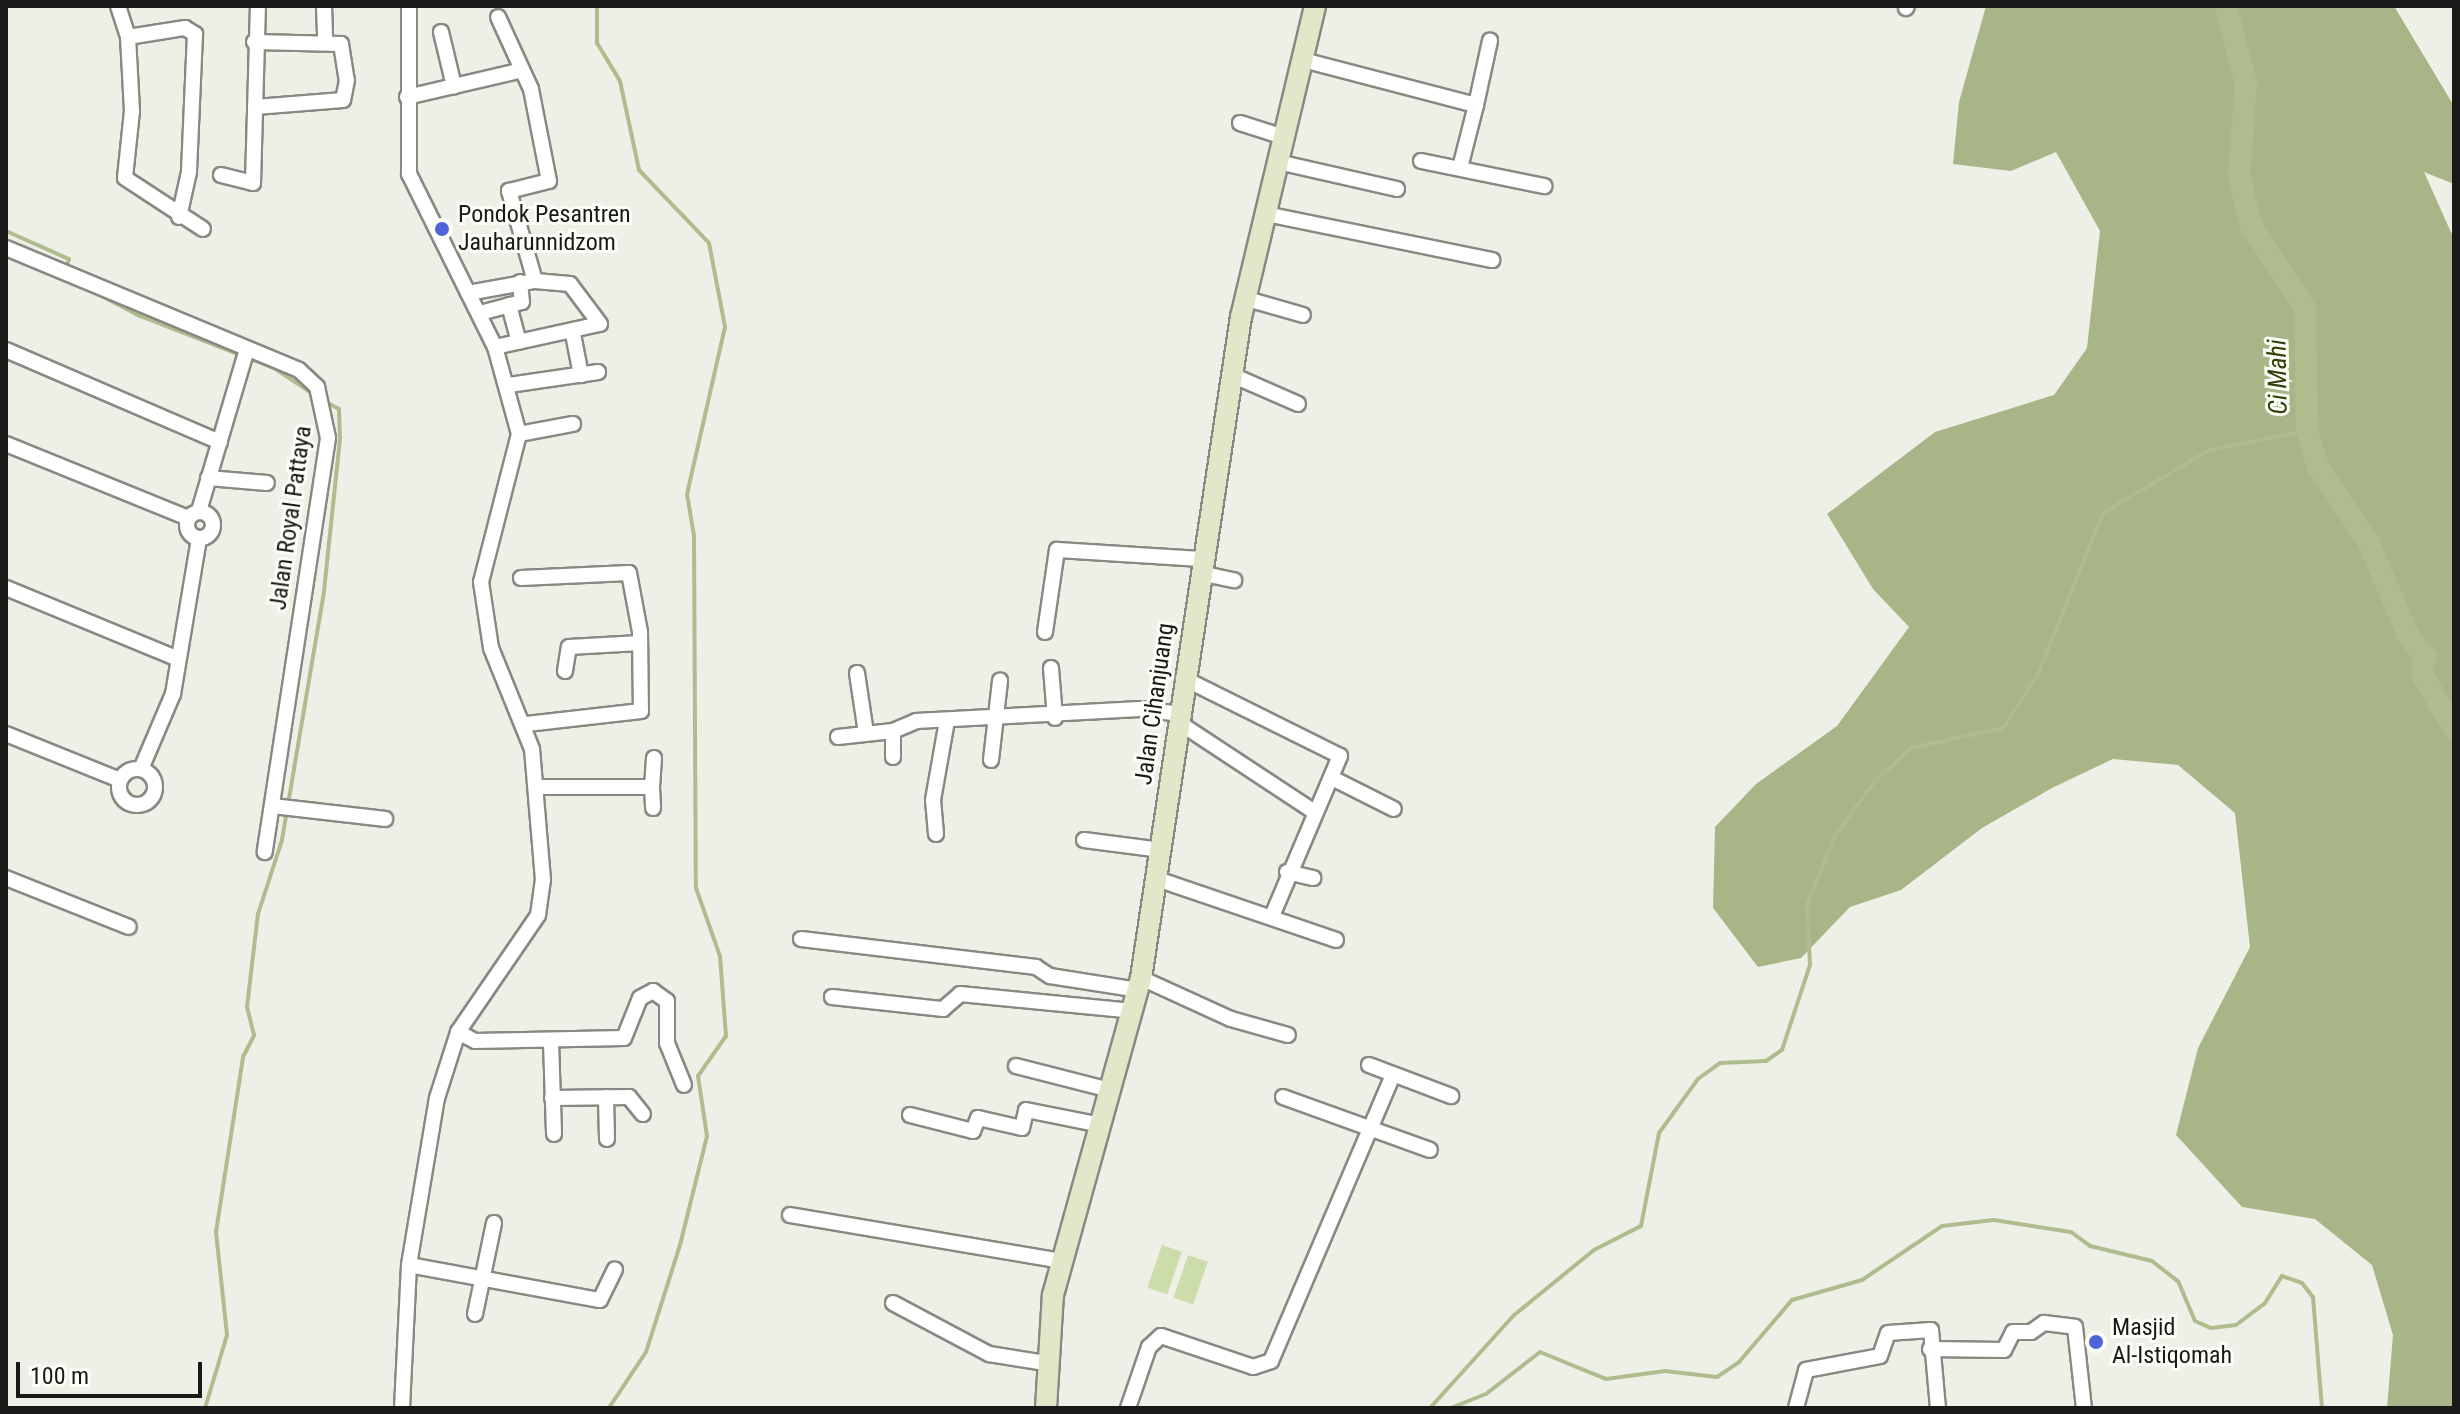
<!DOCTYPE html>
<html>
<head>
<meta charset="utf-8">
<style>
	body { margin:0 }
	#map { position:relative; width:2460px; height:1414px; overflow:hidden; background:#eef0e8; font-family:"Roboto Condensed",sans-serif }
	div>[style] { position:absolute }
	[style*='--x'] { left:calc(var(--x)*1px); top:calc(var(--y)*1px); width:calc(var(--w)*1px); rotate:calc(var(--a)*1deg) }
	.green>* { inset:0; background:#cddcab; transform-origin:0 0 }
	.forest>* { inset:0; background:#a8b687 }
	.stream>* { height:4px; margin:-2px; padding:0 2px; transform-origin:2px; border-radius:2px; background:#afbd8e }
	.river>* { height:22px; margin:-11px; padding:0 11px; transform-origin:11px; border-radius:11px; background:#afbd8e }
	.roads { filter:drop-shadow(2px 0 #878982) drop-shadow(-2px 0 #878982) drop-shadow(0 2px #878982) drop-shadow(0 -2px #878982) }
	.street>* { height:14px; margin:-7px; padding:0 7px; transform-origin:7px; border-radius:7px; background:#fff }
	.street>.ring { margin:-7px; padding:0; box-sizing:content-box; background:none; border:14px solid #fff; border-radius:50% }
	.secondary>* { height:20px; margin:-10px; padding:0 10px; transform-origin:10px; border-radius:10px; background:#e0e8c9 }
	.dots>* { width:22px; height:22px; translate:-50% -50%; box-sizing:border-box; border:4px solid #fbfef6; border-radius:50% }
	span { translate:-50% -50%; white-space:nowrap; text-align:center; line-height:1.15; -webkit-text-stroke:6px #fbfef6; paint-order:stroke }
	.poi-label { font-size:24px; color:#191a17 }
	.left { translate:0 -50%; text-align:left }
	.street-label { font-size:24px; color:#191a17 }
	.water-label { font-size:26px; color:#333f07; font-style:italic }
	.frame { position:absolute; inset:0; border:8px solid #191a17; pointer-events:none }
	.scale { position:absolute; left:16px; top:1362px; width:186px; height:36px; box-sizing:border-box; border:4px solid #191a17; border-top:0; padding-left:10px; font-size:24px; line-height:28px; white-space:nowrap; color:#191a17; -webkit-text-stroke:6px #fbfef6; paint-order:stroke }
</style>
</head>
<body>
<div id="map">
	<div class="green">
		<div style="left:1162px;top:1245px;width:21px;height:45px;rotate:19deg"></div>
		<div style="left:1188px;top:1255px;width:21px;height:45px;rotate:19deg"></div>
	</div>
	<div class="forest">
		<div style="clip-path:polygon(1986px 6px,2394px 6px,2454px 106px,2454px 184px,2424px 172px,2454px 239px,2454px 1408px,2387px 1408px,2393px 1335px,2372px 1265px,2315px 1219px,2242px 1207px,2176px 1135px,2198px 1048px,2250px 947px,2235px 813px,2178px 765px,2113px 759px,2052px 788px,1982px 828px,1901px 890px,1850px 907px,1801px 958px,1758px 967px,1713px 908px,1715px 827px,1756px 784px,1837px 726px,1909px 627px,1873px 589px,1827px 514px,1935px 432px,2054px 395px,2087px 348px,2100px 231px,2056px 152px,2011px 171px,1953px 164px,1959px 102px)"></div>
	</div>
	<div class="stream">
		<div style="--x:597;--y:6;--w:37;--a:90"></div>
		<div style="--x:597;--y:43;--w:44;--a:58.8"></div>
		<div style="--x:620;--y:81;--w:91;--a:77.9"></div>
		<div style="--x:639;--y:170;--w:101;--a:46.2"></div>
		<div style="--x:709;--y:243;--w:86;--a:79.2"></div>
		<div style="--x:725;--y:327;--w:171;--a:102.8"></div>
		<div style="--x:687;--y:494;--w:43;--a:80.5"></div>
		<div style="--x:694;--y:536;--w:352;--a:89.7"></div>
		<div style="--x:696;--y:888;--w:72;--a:70.6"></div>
		<div style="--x:720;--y:956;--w:80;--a:85.7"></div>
		<div style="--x:726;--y:1036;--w:49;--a:125"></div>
		<div style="--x:698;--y:1076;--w:61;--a:81.5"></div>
		<div style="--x:707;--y:1136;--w:112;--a:103.9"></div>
		<div style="--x:680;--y:1245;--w:112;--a:107.6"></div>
		<div style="--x:646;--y:1352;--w:67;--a:123.5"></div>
		<div style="--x:6;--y:231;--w:69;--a:24"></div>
		<div style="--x:69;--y:259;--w:9;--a:108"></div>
		<div style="--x:64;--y:276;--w:86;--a:27.8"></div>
		<div style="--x:140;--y:316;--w:144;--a:21.2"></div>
		<div style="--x:274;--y:368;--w:49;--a:33.4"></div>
		<div style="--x:205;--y:1408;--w:76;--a:-73.2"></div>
		<div style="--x:227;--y:1335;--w:104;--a:-96.1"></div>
		<div style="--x:216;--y:1232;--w:177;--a:-81.2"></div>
		<div style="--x:243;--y:1057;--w:25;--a:-63"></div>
		<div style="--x:254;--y:1035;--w:29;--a:-104"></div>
		<div style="--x:247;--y:1007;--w:94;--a:-83.3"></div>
		<div style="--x:258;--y:914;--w:78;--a:-72"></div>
		<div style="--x:282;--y:840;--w:253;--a:-80.4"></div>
		<div style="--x:324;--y:591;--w:154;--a:-84"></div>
		<div style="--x:340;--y:438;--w:29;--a:-92"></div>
		<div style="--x:339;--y:409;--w:15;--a:-152"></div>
		<div style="--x:1430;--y:1408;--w:124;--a:-47.9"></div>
		<div style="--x:1513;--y:1316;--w:104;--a:-39.2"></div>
		<div style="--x:1594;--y:1250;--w:53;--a:-27.1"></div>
		<div style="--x:1641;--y:1226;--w:95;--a:-79"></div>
		<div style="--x:1659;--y:1133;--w:67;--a:-54.2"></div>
		<div style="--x:1698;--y:1079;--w:27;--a:-36"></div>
		<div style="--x:1720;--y:1063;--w:46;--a:-2.5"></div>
		<div style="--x:1766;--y:1061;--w:19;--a:-35"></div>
		<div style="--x:1782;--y:1050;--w:89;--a:-71.8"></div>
		<div style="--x:1810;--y:965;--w:61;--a:-92.8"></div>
		<div style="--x:1807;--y:904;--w:74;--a:-67.6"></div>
		<div style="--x:1835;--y:836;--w:68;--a:-54"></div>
		<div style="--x:1875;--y:781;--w:49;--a:-42.5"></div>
		<div style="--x:1911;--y:748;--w:94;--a:-12.3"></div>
		<div style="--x:2003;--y:728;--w:64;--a:-57.1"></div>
		<div style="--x:2038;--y:674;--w:174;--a:-68"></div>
		<div style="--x:2103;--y:513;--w:123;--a:-30.7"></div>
		<div style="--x:2209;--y:450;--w:100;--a:-11"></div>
		<div style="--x:1451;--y:1408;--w:38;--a:-22"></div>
		<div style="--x:1486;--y:1394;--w:68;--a:-37.9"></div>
		<div style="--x:1540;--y:1352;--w:71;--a:22.2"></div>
		<div style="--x:1606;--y:1379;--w:60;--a:-7.7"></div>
		<div style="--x:1665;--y:1371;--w:52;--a:6.6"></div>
		<div style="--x:1717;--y:1377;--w:27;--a:-34"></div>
		<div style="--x:1739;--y:1362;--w:82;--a:-49.5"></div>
		<div style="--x:1792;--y:1300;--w:73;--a:-15.9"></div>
		<div style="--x:1862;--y:1280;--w:97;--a:-34"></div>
		<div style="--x:1942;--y:1226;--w:52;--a:-6.6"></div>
		<div style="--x:1994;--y:1220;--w:78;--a:8.9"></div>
		<div style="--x:2071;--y:1232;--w:24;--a:36"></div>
		<div style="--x:2090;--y:1246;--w:64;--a:13.6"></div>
		<div style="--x:2152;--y:1261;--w:33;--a:38"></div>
		<div style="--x:2178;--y:1281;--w:43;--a:67"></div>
		<div style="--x:2195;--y:1321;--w:17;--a:24"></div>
		<div style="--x:2211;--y:1328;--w:25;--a:-7"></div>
		<div style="--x:2236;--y:1325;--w:36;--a:-37"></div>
		<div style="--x:2265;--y:1303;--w:32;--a:-58"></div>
		<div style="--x:2282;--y:1276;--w:21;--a:19"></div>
		<div style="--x:2302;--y:1283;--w:18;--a:52"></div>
		<div style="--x:2313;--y:1297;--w:111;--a:85.4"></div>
	</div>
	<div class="river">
		<div style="--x:2226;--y:6;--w:81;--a:75.6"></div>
		<div style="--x:2246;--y:84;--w:91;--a:94.4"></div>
		<div style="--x:2239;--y:175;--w:49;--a:77.1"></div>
		<div style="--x:2250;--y:223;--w:102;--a:57.4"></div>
		<div style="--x:2305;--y:309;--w:122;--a:89.1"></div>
		<div style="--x:2307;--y:431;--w:37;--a:73"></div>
		<div style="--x:2318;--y:466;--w:90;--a:56.3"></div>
		<div style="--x:2368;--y:541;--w:102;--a:66.9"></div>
		<div style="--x:2408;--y:635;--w:28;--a:52"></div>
		<div style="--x:2425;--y:657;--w:17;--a:100"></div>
		<div style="--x:2422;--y:674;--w:64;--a:59.8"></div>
	</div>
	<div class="roads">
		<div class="street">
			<div style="--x:118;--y:6;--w:33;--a:72"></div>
			<div style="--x:128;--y:37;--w:74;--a:86.9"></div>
			<div style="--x:132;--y:111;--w:67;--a:96"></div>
			<div style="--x:125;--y:178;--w:93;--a:33.2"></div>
			<div style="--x:324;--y:6;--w:36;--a:88"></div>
			<div style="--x:1906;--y:8;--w:2;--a:-63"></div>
			<div style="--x:441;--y:32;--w:56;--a:76.5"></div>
			<div style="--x:128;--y:37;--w:58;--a:-9"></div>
			<div style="--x:185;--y:28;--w:12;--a:31"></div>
			<div style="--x:195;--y:34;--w:138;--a:92.5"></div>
			<div style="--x:189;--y:172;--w:46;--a:102.5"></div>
			<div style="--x:254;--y:42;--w:87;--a:1.3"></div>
			<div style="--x:341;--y:44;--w:36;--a:81"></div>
			<div style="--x:347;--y:80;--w:20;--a:101"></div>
			<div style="--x:343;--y:100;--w:88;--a:175.5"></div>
			<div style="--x:1303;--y:60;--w:179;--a:14.6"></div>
			<div style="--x:1476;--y:105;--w:65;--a:104.3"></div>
			<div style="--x:407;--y:97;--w:115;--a:-13.1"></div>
			<div style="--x:1476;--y:105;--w:66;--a:-77.7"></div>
			<div style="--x:1240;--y:123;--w:46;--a:17.7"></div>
			<div style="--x:1421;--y:161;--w:126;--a:11.5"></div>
			<div style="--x:1278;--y:162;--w:122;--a:12.8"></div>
			<div style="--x:221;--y:175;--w:33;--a:14"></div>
			<div style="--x:253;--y:183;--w:177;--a:-88.4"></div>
			<div style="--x:1266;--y:214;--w:231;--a:11.5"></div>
			<div style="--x:6;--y:248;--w:317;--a:22.6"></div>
			<div style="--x:299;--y:370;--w:25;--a:43"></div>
			<div style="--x:317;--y:387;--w:52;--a:77.8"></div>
			<div style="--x:328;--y:438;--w:419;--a:98.7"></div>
			<div style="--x:468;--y:293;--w:68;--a:-10.2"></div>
			<div style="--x:1247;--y:299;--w:58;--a:15.9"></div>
			<div style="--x:509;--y:305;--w:38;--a:75"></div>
			<div style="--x:480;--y:313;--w:43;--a:-14.7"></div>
			<div style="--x:522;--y:302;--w:20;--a:-96"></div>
			<div style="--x:573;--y:334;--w:42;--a:79"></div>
			<div style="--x:495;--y:347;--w:107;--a:-12.4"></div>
			<div style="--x:600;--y:324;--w:50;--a:-126.9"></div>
			<div style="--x:570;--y:284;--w:35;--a:-175"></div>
			<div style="--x:535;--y:281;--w:94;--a:-106.1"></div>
			<div style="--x:509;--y:191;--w:41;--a:-14"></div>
			<div style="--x:549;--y:181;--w:94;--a:-101.1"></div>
			<div style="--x:531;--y:89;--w:79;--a:-114.6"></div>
			<div style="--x:6;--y:350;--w:233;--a:23.3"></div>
			<div style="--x:1232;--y:375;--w:72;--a:23.7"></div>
			<div style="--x:509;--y:385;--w:90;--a:-8.3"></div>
			<div style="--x:519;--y:434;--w:55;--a:-10.5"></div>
			<div style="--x:6;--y:444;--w:196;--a:22.1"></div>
			<div style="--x:208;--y:478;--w:59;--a:4.8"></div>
			<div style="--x:199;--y:511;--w:169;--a:-73.5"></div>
			<div class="ring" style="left:187px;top:512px;width:12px;height:12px"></div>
			<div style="--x:1200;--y:573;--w:35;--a:12"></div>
			<div style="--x:521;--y:578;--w:108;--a:-2.7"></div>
			<div style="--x:629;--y:573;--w:60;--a:79.4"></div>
			<div style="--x:640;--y:632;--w:79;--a:89.3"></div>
			<div style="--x:641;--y:711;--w:115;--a:173.5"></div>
			<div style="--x:6;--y:588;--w:186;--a:22.4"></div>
			<div style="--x:1045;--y:632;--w:83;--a:-81.7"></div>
			<div style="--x:1057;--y:550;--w:145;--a:3.6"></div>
			<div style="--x:1051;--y:668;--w:50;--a:85.4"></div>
			<div style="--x:565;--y:671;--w:24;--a:-81"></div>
			<div style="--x:569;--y:647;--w:71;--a:-3.2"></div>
			<div style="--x:857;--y:673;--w:61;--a:81.5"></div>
			<div style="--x:1183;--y:678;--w:175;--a:26.4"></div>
			<div style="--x:1340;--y:756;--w:172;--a:113"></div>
			<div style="--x:1178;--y:722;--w:162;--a:33.4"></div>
			<div style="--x:6;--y:734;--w:123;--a:22"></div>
			<div style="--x:838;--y:737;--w:55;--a:-6.2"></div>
			<div style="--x:893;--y:757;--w:26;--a:-90"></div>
			<div style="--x:893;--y:731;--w:25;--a:-23"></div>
			<div style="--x:916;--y:721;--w:224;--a:-3.1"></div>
			<div style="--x:1140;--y:709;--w:39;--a:7"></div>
			<div style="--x:991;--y:760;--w:80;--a:-83.5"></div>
			<div style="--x:141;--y:769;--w:82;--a:-66.9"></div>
			<div style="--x:173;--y:694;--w:158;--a:-80.5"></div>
			<div class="ring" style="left:119px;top:769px;width:22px;height:22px"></div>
			<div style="--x:1332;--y:778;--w:69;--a:26.6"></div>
			<div style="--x:536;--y:787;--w:116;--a:0"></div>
			<div style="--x:652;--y:787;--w:29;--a:-86"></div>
			<div style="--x:652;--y:787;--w:21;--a:87"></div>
			<div style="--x:273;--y:806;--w:113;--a:6.6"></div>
			<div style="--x:936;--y:834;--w:34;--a:-95"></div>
			<div style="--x:933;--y:800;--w:80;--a:-80"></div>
			<div style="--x:1084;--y:840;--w:78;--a:7.4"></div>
			<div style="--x:1287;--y:872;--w:27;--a:13"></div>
			<div style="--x:6;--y:878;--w:132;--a:21.7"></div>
			<div style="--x:1157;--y:879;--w:189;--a:18.8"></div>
			<div style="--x:801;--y:939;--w:237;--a:6.8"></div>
			<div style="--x:1036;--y:967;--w:17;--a:33"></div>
			<div style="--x:1050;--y:976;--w:89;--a:9"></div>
			<div style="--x:1141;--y:978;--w:99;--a:24.5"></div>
			<div style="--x:1231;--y:1019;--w:59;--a:15.7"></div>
			<div style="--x:832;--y:997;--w:112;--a:6.2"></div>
			<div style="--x:943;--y:1009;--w:23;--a:-41"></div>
			<div style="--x:960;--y:994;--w:173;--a:5.6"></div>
			<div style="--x:458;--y:1032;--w:19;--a:28"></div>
			<div style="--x:475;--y:1041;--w:149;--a:-1.2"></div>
			<div style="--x:624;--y:1038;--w:43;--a:-68.2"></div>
			<div style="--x:640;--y:998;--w:15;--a:-28"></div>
			<div style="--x:653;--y:991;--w:17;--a:36"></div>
			<div style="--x:667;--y:1001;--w:42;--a:90"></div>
			<div style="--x:667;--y:1043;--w:45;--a:68"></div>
			<div style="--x:551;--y:1042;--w:92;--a:88.1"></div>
			<div style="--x:1369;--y:1065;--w:88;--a:20.7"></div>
			<div style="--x:1016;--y:1066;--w:97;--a:14.3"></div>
			<div style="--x:606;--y:1097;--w:42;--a:88.6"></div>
			<div style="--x:1283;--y:1097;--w:156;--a:19.8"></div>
			<div style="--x:552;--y:1098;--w:77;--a:-0.7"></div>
			<div style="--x:629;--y:1097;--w:22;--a:51"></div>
			<div style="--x:910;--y:1115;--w:65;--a:14.3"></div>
			<div style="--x:973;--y:1131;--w:14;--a:-69"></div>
			<div style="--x:978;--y:1118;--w:45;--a:12.8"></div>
			<div style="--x:1022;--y:1128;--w:18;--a:-77"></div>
			<div style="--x:1026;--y:1110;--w:76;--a:11.3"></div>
			<div style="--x:790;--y:1215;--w:277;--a:9.6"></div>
			<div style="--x:409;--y:1265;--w:194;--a:10.4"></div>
			<div style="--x:600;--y:1300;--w:34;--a:-64"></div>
			<div style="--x:893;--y:1303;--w:109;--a:28"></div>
			<div style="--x:989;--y:1354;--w:57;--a:9.1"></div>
			<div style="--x:475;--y:1314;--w:93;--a:-78.2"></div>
			<div style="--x:1930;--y:1349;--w:74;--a:0.8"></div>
			<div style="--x:2004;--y:1350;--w:20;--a:-63"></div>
			<div style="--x:2013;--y:1332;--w:18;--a:0"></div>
			<div style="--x:2031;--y:1332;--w:16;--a:-35"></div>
			<div style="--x:2044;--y:1323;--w:31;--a:7"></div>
			<div style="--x:2075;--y:1327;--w:81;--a:83.7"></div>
			<div style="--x:402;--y:1408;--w:143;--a:-87.2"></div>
			<div style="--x:409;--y:1265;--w:169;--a:-80.5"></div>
			<div style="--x:437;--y:1098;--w:69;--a:-72.3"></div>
			<div style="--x:458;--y:1032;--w:142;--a:-55.6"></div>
			<div style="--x:538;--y:915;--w:35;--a:-82"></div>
			<div style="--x:543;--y:880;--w:131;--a:-94.8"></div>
			<div style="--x:532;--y:749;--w:109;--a:-112.1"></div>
			<div style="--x:491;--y:648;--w:67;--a:-98.6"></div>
			<div style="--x:481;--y:582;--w:153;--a:-75.6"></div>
			<div style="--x:519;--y:434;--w:90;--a:-105.4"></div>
			<div style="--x:495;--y:347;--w:193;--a:-116.4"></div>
			<div style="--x:409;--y:174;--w:168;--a:-90"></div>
			<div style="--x:1128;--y:1408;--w:65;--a:-71"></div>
			<div style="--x:1149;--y:1347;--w:16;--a:-43"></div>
			<div style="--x:1161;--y:1336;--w:97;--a:18.6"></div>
			<div style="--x:1253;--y:1367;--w:19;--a:-18"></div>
			<div style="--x:1271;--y:1361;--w:311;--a:-66.9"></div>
			<div style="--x:1796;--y:1408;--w:39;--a:-75"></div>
			<div style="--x:1806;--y:1370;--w:75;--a:-10.7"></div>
			<div style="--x:1880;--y:1356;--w:24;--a:-71"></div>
			<div style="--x:1888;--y:1333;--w:43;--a:-4"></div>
			<div style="--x:1931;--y:1330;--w:78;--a:84.9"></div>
		</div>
		<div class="secondary">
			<div style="--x:1046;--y:1408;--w:113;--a:-86.5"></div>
			<div style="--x:1053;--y:1295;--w:329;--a:-74.5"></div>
			<div style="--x:1141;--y:978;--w:669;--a:-81.4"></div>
			<div style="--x:1241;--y:317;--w:320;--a:-76.6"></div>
		</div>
	</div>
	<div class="dots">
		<div style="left:442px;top:229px;background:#4f64d9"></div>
		<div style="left:2096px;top:1342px;background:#4f64d9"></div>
	</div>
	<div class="poi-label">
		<span class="left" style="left:458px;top:229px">Pondok Pesantren<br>Jauharunnidzom</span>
		<span class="left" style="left:2112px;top:1342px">Masjid<br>Al-Istiqomah</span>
	</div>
	<div class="street-label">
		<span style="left:291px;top:518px;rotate:-82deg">Jalan Royal Pattaya</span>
		<span style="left:1155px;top:704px;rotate:-82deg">Jalan Cihanjuang</span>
	</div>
	<div class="water-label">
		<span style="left:2278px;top:377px;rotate:-91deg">Ci Mahi</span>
	</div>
	<div class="frame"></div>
	<div class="scale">100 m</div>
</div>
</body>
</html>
